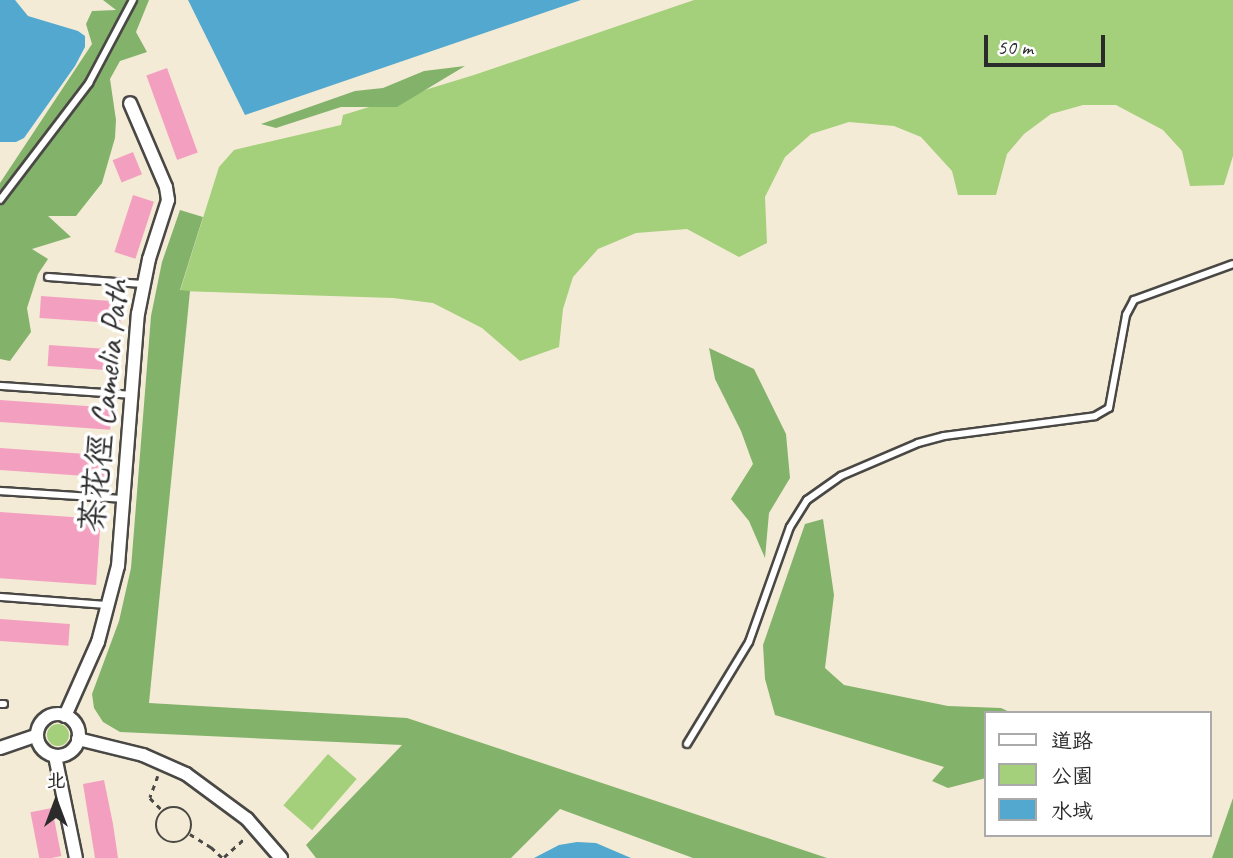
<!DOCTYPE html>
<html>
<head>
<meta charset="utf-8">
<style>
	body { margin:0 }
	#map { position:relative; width:1233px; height:858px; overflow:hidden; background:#f4ebd6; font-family:Caveat,"LXGW WenKai TC",sans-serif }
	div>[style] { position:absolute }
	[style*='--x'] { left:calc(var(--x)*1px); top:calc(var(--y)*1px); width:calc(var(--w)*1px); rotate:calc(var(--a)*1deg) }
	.green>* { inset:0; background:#a4cf7b; transform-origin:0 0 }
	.round { border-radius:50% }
	.forest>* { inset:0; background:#83b26b }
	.water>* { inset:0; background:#52a8cf }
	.building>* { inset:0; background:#f3a0c0; transform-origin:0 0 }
	.path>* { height:2.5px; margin-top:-1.25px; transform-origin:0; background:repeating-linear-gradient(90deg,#494845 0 5px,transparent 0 10px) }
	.path>.ring { margin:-1.25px; padding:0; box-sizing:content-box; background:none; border:2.5px solid #494845; border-radius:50% }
	.roads { filter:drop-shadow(2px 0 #494845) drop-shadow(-2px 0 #494845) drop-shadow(0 2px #494845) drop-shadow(0 -2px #494845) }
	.lane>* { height:6px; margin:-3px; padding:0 3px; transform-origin:3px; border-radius:3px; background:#fff }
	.street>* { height:12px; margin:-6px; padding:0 6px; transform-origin:6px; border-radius:6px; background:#fff }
	.street>.ring { margin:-6px; padding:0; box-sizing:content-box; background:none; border:12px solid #fff; border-radius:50% }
	span { translate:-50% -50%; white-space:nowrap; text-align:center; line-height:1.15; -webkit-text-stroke:7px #fff; paint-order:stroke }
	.street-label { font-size:33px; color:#2b2b2b }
	.legend { position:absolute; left:984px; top:711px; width:228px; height:126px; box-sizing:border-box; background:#fff; border:2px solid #aaa; margin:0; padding:9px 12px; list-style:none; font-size:21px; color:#2b2b2b }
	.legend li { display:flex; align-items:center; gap:14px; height:35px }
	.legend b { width:35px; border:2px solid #aaa }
	.north { position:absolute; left:21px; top:767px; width:70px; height:70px; -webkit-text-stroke:5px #fff; paint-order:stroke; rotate:0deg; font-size:19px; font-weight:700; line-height:28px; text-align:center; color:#2b2b2b }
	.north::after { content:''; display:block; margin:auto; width:24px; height:32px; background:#2b2b2b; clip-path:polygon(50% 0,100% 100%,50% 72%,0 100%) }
	.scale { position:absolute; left:984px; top:35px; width:121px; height:32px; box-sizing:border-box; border:4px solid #2b2b2b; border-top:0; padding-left:9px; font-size:21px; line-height:24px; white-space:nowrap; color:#2b2b2b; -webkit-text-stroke:5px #fff; paint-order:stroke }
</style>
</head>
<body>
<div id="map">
	<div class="green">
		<div style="clip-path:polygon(694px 0,1233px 0,1233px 156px,1224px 185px,1190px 186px,1182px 151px,1163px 130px,1116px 105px,1083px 105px,1051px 114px,1024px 134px,1007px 154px,996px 195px,958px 195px,952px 171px,921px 137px,894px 126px,849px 122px,811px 134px,785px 157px,765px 197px,767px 243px,739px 257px,687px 229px,636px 233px,598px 249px,573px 277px,563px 309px,559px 347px,520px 361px,482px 328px,433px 303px,393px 298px,180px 291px,219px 167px,234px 150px,341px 125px,343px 115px,474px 75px)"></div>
		<div class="round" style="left:47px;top:724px;width:22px;height:22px"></div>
		<div style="left:328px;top:754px;width:38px;height:68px;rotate:41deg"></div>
	</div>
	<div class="forest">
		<div style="clip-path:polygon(103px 0,149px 0,136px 32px,147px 52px,120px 61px,110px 79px,116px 120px,115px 138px,102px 183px,76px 216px,48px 216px,71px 237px,32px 249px,48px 259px,38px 274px,27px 308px,31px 332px,10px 361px,0 359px,0 183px,92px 44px,86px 24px,92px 11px,116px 10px)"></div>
		<div style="clip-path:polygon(465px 66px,397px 107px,341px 107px,276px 128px,261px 124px,355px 91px,383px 88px,424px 71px)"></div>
		<div style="clip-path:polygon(180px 210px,203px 217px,180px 290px,190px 291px,149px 703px,407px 718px,827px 858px,693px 858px,560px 809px,511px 858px,316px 858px,306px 845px,402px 745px,120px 732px,103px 722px,94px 708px,92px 694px,119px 621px,131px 568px,151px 316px,162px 262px)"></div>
		<div style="clip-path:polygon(709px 348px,754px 369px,786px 434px,790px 478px,769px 513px,765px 558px,749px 521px,731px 499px,753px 464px,741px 431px,715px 379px)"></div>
		<div style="clip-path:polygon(823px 519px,834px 595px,825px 668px,844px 685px,948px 706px,1001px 708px,1012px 713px,986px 713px,986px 778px,948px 788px,932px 781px,944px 767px,775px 715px,765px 679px,763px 645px,805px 524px)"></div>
		<div style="clip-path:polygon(1233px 798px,1233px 858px,1212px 858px)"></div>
	</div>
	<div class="water">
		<div style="clip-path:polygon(0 0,15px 0,28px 16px,78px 31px,85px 36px,85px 47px,75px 66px,24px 138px,16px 142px,0 142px)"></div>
		<div style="clip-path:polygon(188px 0,581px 0,245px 115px)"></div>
		<div style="clip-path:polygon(577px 842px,596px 843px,631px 858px,534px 858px,559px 845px)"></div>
	</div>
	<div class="building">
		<div style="left:167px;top:68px;width:90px;height:22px;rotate:70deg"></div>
		<div style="left:133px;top:152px;width:24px;height:22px;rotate:68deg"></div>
		<div style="left:133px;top:195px;width:22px;height:60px;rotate:18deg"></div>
		<div style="left:41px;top:296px;width:81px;height:22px;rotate:4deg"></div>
		<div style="left:49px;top:345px;width:62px;height:21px;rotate:4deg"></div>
		<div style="left:0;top:400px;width:112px;height:22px;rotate:4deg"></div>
		<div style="left:0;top:448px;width:108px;height:22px;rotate:4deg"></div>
		<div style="left:0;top:512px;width:101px;height:66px;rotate:4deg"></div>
		<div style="left:0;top:619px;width:70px;height:22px;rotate:4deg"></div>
		<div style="clip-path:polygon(104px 780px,113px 824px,118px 858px,95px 858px,83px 784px)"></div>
		<div style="left:52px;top:808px;width:49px;height:22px;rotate:79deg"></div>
	</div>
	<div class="path">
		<div style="--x:158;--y:776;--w:23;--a:110"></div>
		<div style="--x:150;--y:798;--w:16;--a:45"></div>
		<div class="ring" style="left:156px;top:807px;width:33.5px;height:33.5px"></div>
		<div style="--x:190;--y:834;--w:25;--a:32"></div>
		<div style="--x:211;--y:847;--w:16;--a:43"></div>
		<div style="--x:224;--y:857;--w:28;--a:-42"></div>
	</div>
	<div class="roads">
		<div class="lane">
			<div style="--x:0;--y:200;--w:147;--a:-52.7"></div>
			<div style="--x:89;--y:83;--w:94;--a:-62.1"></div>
			<div style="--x:48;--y:277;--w:95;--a:4.2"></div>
			<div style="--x:0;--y:386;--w:131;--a:3.9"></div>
			<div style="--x:0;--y:491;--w:123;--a:3.7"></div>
			<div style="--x:0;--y:597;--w:107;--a:4.3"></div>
			<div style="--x:0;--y:704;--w:4;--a:0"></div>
			<div style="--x:687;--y:744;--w:119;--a:-58.7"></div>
			<div style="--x:749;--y:642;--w:122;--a:-70.4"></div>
			<div style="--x:790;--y:527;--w:32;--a:-58"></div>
			<div style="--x:807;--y:500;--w:42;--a:-35.2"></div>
			<div style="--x:841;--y:476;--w:84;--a:-23.2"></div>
			<div style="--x:918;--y:443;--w:27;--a:-15"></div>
			<div style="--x:944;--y:436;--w:152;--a:-7.5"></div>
			<div style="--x:1095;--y:416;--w:16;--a:-30"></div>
			<div style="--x:1109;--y:408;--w:95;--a:-79.6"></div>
			<div style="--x:1126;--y:315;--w:17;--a:-62"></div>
			<div style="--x:1134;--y:300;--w:105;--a:-20"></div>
		</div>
		<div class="street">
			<div class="ring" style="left:37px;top:714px;width:30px;height:30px"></div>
			<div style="--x:65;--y:716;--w:81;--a:-66"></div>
			<div style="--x:98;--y:642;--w:79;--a:-75.3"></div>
			<div style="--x:118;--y:566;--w:253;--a:-85.5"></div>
			<div style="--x:138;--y:314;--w:56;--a:-78.7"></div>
			<div style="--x:149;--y:259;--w:62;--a:-72.1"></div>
			<div style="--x:168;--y:200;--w:13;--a:-99"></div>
			<div style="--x:166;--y:187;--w:91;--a:-113.2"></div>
			<div style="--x:78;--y:739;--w:67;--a:13.8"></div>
			<div style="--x:143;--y:755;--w:47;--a:23.8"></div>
			<div style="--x:186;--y:774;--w:76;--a:36.4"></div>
			<div style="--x:247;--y:819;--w:52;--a:48.9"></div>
			<div style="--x:0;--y:748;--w:39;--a:-19"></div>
			<div style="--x:55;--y:756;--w:104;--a:78.4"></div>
		</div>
	</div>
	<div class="street-label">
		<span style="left:105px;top:406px;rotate:-84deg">茶花徑 Camelia Path</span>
	</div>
	<ul class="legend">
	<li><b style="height:9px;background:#fff"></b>道路</li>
	<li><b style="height:19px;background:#a4cf7b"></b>公園</li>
	<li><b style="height:19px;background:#52a8cf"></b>水域</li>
	</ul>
	<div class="north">北</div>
	<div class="scale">50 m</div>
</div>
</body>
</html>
